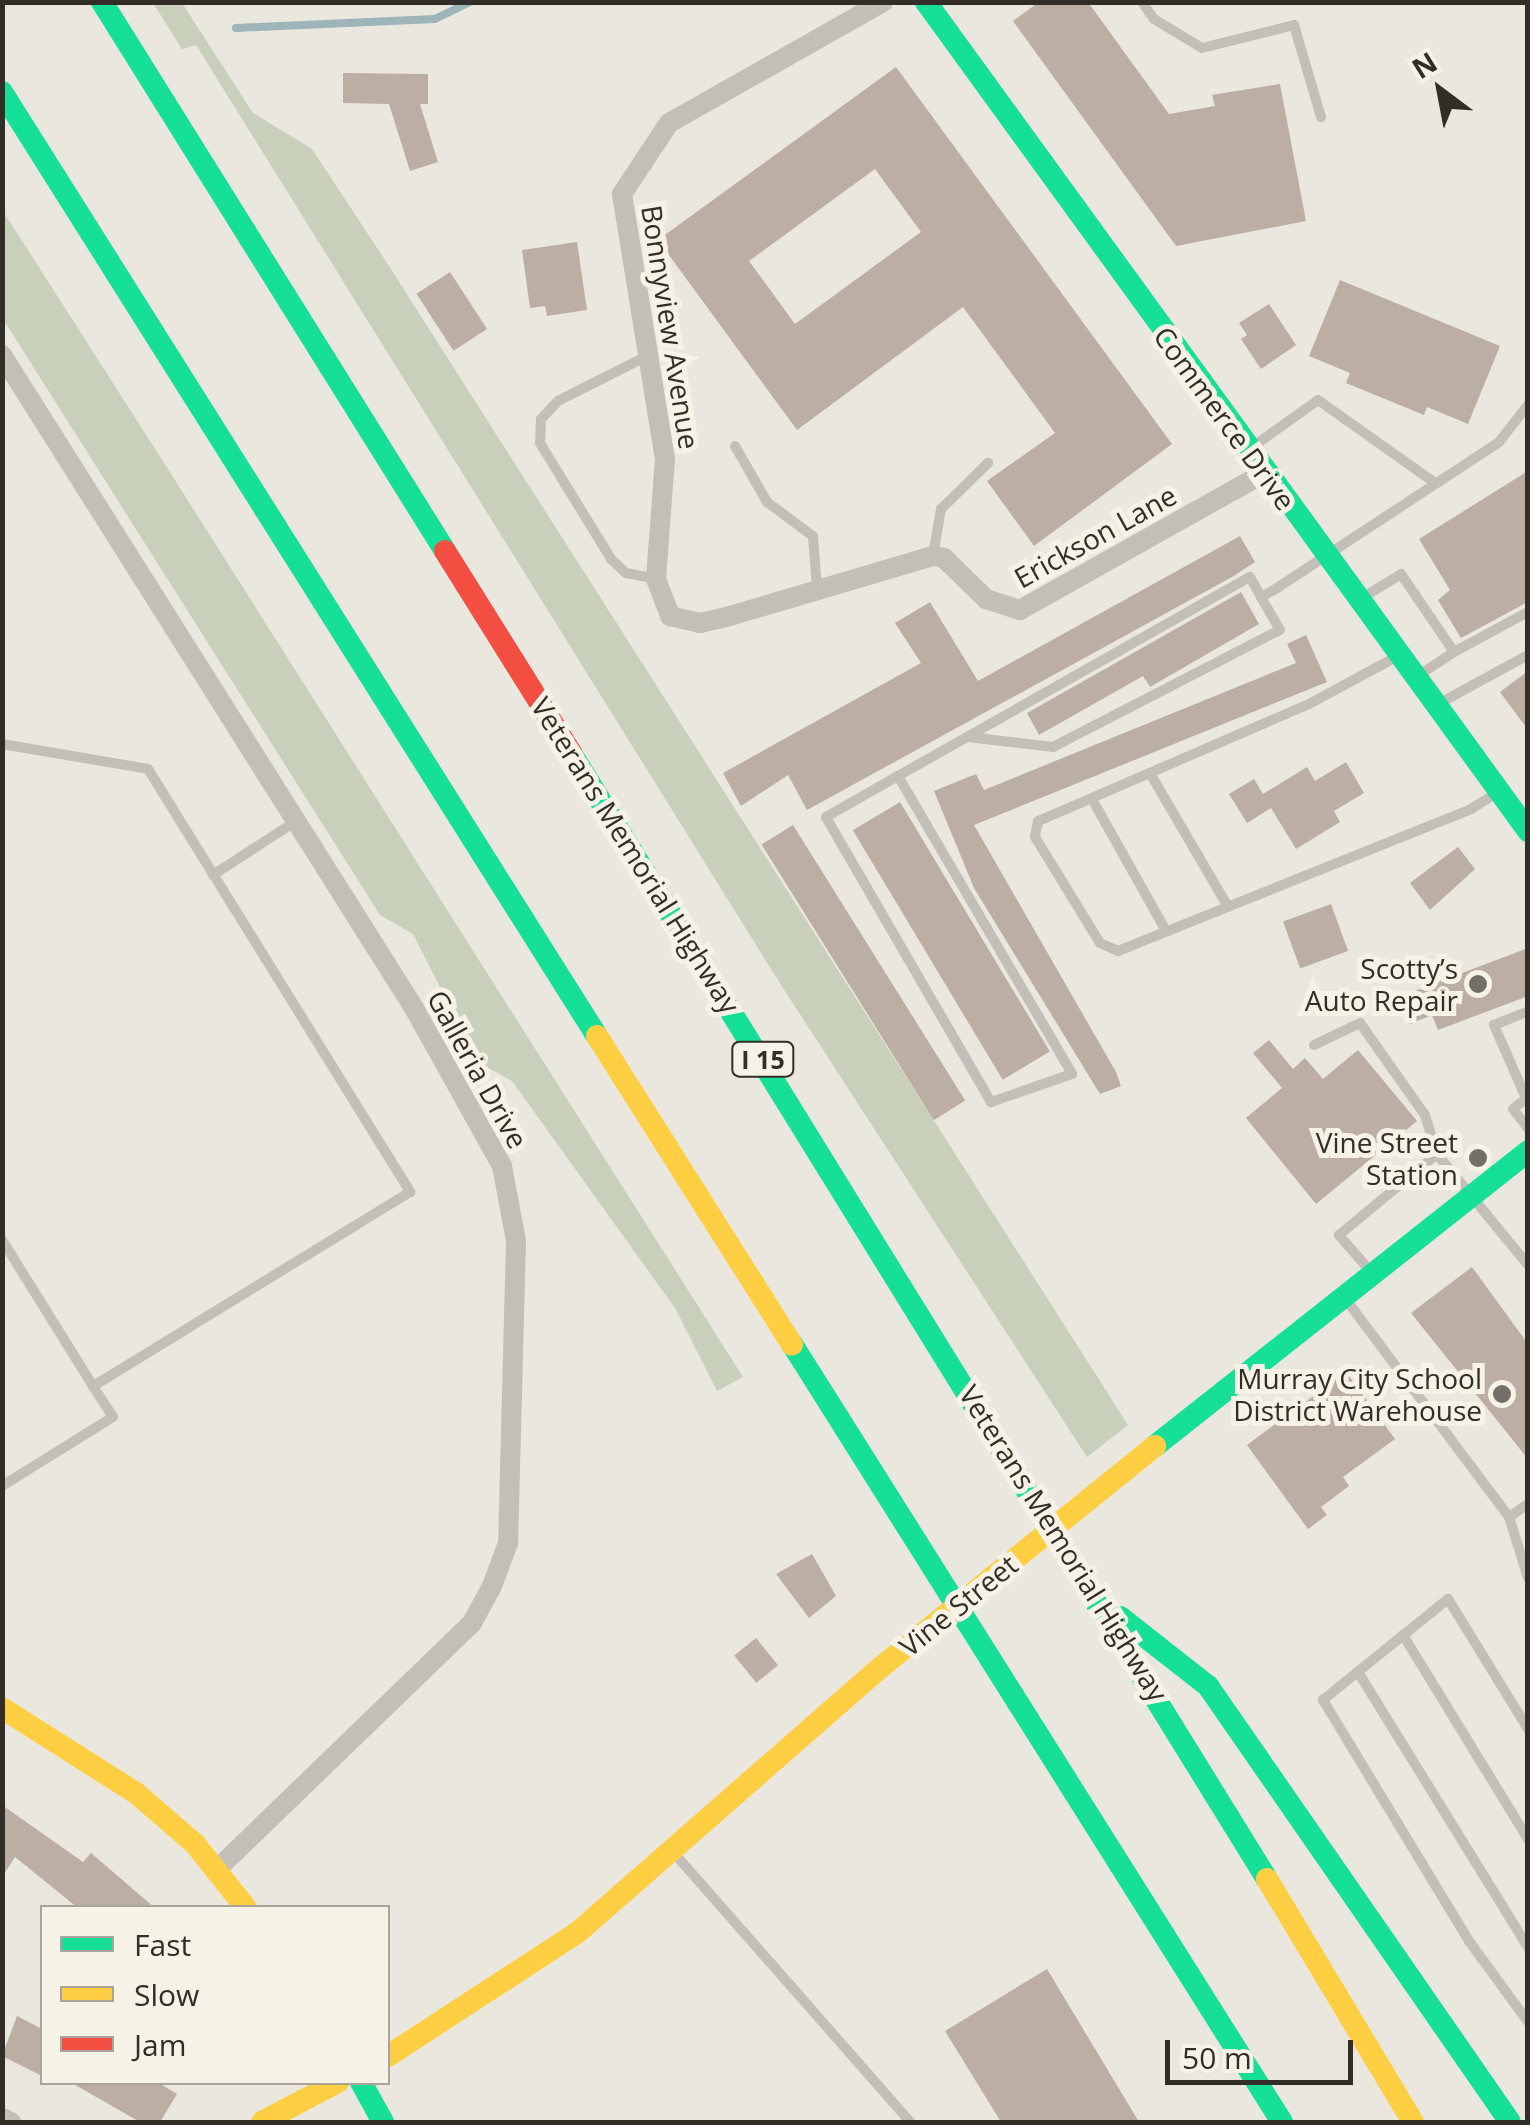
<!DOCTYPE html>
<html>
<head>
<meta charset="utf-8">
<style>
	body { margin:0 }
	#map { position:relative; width:1530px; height:2125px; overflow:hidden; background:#eae7df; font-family:"Open Sans",sans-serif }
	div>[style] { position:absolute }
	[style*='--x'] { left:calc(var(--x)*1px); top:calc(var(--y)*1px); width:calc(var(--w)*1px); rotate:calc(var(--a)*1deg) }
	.green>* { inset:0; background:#c8cfba }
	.stream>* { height:8px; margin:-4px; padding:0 4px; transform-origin:4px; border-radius:4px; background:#9db5b9 }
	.building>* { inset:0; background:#bcaea2; transform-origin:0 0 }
	.lane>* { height:10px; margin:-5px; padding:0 5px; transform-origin:5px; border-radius:5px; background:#c3bfb8 }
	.street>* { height:20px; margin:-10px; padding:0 10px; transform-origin:10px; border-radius:10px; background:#c3bfb8 }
	.fast>* { height:22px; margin:-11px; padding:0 11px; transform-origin:11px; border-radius:11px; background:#16e098 }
	.slow>* { height:22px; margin:-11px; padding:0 11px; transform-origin:11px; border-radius:11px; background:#ffcf43 }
	.jam>* { height:22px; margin:-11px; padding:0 11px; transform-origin:11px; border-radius:11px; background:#f24e42 }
	.slow-bridge>* { height:22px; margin:-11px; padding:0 11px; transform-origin:11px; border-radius:11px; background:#ffcf43 }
	.dots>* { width:28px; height:28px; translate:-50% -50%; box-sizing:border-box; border:5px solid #f7f2e6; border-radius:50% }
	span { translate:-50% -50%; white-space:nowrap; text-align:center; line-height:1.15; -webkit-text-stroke:10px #f7f2e6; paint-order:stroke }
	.shield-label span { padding:2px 8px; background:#f7f2e6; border:2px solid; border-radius:8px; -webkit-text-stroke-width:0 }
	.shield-label { font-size:25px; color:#332d27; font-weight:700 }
	.street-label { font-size:28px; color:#332d27 }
	.poi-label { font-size:28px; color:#332d27 }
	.right { translate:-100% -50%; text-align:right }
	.frame { position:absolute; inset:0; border:5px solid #332d27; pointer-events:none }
	.legend { position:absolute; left:40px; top:1905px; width:350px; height:180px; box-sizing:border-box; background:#f7f2e6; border:2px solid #a9a39a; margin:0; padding:12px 18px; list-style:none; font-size:30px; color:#332d27 }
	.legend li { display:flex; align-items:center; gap:20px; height:50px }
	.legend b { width:50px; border:2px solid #a9a39a }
	.north { position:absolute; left:1390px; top:40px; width:100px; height:100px; -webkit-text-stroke:8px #f7f2e6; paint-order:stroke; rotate:328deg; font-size:28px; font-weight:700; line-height:40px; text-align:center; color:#332d27 }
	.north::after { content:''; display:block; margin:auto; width:35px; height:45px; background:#332d27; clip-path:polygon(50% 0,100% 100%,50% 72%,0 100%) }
	.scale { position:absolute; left:1165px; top:2040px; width:188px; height:45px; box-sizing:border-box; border:5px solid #332d27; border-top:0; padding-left:12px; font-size:30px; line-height:35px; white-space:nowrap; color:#332d27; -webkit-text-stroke:8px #f7f2e6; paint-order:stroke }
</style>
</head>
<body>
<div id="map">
	<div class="green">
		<div style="clip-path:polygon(153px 3px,182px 3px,253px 113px,312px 149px,387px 263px,1128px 1425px,1087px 1457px,781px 985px,196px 45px,182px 49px)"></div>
		<div style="clip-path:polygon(3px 211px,166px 466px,743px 1377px,717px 1391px,675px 1308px,512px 1081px,478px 1062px,413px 934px,380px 915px,3px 319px)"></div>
	</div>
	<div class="stream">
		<div style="--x:236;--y:28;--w:199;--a:-2.6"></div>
		<div style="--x:435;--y:19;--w:39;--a:-26"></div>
	</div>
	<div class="building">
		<div style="clip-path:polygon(1039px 2px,1088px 2px,1169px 114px,1215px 106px,1212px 95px,1280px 84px,1306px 221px,1176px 246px,1013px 21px)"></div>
		<div style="clip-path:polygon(evenodd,896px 67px,1172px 444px,1034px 546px,987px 481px,1055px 433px,963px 307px,797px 430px,658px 240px,896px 67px,875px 169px,921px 232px,795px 324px,749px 261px,875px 169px)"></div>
		<div style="clip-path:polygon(343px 73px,428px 74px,428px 104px,420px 104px,438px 162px,410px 171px,389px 104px,343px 103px)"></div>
		<div style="clip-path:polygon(577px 242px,587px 310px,547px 316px,545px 306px,530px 308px,522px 250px)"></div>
		<div style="left:450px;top:272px;width:68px;height:40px;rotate:57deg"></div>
		<div style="clip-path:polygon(1340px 280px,1500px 346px,1468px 424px,1427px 407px,1424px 415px,1346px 383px,1350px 373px,1309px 356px)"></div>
		<div style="clip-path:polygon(1269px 304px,1296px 345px,1261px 369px,1241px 339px,1247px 335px,1239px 323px)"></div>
		<div style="clip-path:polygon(1528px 471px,1528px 602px,1461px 638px,1438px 600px,1450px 590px,1419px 539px)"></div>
		<div style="clip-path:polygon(1240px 536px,1255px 562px,1232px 577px,807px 810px,788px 775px,741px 806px,723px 773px,921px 663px,895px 623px,930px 602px,978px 681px)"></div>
		<div style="clip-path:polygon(1241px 592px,1259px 624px,1150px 687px,1143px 676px,1039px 735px,1027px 713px)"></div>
		<div style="clip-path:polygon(1306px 635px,1327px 682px,974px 825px,1116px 1072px,1121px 1086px,1100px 1094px,974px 888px,934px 791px,976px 774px,984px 790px,1296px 663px,1287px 644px)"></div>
		<div style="clip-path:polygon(1528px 671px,1528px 730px,1500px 692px)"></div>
		<div style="clip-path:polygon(1346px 762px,1364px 793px,1334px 811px,1340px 822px,1296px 849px,1271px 808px,1247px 823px,1229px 794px,1254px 779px,1263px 794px,1307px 767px,1315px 781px)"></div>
		<div style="left:900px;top:802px;width:291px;height:55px;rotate:59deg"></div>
		<div style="left:793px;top:825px;width:325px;height:37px;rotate:58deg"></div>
		<div style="clip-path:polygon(1458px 847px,1475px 869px,1430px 910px,1410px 883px)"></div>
		<div style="left:1331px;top:904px;width:50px;height:51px;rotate:70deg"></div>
		<div style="clip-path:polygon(1528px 948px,1528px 996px,1438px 1030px,1432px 1015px,1410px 1024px,1399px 997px)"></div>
		<div style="clip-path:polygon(1269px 1040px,1293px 1069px,1305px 1058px,1323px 1079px,1358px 1050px,1417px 1121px,1316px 1204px,1246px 1118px,1282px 1088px,1253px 1053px)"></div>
		<div style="clip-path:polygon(1472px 1267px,1528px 1344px,1528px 1459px,1411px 1313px)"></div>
		<div style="clip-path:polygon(1346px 1372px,1395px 1439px,1343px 1477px,1349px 1486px,1321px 1507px,1327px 1515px,1308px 1529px,1247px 1445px)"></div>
		<div style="clip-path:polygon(812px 1554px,836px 1596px,809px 1618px,776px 1574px)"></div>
		<div style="left:756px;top:1638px;width:35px;height:28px;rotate:51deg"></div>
		<div style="clip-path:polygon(2px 1805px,83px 1862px,91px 1853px,155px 1908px,78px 1908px,15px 1857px,2px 1877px)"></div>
		<div style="clip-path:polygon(1047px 1969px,1139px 2122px,1001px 2122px,945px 2031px)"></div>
		<div style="clip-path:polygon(17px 2016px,42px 2029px,42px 2076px,2px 2056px)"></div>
		<div style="clip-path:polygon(70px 2082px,157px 2082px,177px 2094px,160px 2122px,140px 2122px)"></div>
	</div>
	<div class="lane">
		<div style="--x:1142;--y:2;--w:21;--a:55"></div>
		<div style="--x:1154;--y:19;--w:56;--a:31.1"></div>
		<div style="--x:1202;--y:48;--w:95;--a:-14"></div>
		<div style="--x:1294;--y:25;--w:96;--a:73.6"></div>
		<div style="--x:645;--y:357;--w:97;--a:153.2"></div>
		<div style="--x:558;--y:401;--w:25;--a:133"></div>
		<div style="--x:541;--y:419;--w:24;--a:92"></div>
		<div style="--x:540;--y:443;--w:136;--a:58.5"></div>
		<div style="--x:611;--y:559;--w:21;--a:43"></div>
		<div style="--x:626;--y:573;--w:31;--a:11"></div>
		<div style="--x:1255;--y:445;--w:77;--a:-35.5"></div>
		<div style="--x:1318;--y:400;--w:142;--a:35.3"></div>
		<div style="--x:735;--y:446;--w:64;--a:60.3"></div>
		<div style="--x:767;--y:502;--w:57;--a:36.5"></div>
		<div style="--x:813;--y:536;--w:53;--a:85.7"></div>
		<div style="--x:933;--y:555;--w:47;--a:-80.1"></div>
		<div style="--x:941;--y:509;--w:66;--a:-44.4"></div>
		<div style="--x:1362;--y:598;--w:46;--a:-31.6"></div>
		<div style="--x:1401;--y:574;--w:94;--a:55.8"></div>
		<div style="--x:1454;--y:652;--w:42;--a:146.7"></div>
		<div style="--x:1454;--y:652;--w:84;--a:-28.4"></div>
		<div style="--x:1396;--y:657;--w:99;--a:151.6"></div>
		<div style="--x:1309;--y:704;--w:295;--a:156.6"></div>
		<div style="--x:1038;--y:821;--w:16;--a:101"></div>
		<div style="--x:1035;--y:837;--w:124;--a:58.5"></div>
		<div style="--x:1100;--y:943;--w:20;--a:24"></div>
		<div style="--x:1118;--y:951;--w:380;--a:-21.9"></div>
		<div style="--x:1471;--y:809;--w:28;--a:-32"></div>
		<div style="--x:1440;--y:703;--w:100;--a:-28.6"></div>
		<div style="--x:968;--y:737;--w:86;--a:6.7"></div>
		<div style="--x:1053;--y:747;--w:255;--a:-27.3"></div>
		<div style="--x:1280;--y:630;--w:38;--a:-120"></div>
		<div style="--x:2;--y:744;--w:148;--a:9.7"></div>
		<div style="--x:148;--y:769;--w:498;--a:58.2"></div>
		<div style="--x:410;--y:1192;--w:372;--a:148.5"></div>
		<div style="--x:93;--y:1386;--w:172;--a:-121.9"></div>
		<div style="--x:1151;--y:775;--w:153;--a:59.7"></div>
		<div style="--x:898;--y:776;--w:345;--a:59.7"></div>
		<div style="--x:1072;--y:1074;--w:86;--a:160.9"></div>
		<div style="--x:991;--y:1102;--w:329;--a:-120.1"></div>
		<div style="--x:826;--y:817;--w:83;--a:-29.7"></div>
		<div style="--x:898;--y:776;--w:79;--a:-29.5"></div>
		<div style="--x:967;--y:737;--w:325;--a:-29.5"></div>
		<div style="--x:1250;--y:577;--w:23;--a:61"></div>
		<div style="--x:1261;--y:597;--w:18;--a:-29"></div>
		<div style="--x:1277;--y:588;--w:266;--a:-33.3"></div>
		<div style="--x:1499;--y:442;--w:47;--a:-51.9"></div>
		<div style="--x:1092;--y:799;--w:151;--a:60.7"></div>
		<div style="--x:213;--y:875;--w:99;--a:-33"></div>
		<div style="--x:1314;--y:1045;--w:51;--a:-25.6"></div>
		<div style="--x:1360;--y:1023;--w:113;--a:54.8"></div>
		<div style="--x:1425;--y:1115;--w:41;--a:72.9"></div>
		<div style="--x:1528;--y:1097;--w:19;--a:141"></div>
		<div style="--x:1513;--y:1109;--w:24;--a:52"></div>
		<div style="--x:1526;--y:1098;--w:80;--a:-113.7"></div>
		<div style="--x:1494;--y:1025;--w:37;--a:-22"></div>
		<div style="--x:1371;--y:1272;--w:49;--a:-130.9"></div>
		<div style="--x:1339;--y:1235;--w:127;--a:-39.6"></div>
		<div style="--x:1437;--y:1154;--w:144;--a:50.7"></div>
		<div style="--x:1347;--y:1301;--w:270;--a:53.1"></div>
		<div style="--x:1509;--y:1517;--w:64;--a:72.7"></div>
		<div style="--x:2;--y:1486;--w:131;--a:-31.9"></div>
		<div style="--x:113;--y:1417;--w:37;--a:-123"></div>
		<div style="--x:1509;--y:1517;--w:23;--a:-34"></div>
		<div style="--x:1403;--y:1635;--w:239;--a:58.5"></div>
		<div style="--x:1358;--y:1672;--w:323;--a:58.3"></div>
		<div style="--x:1528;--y:1729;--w:153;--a:-121.6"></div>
		<div style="--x:1448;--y:1599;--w:161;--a:141.1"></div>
		<div style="--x:1323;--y:1700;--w:282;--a:58.8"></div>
		<div style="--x:1469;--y:1941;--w:100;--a:53.9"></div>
		<div style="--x:674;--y:1853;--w:358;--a:48.7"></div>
	</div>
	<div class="street">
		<div style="--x:883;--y:2;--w:246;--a:150.5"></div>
		<div style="--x:669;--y:123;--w:85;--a:123.5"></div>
		<div style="--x:622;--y:194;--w:268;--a:80.8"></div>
		<div style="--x:665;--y:459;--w:120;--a:94.3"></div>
		<div style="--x:656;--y:579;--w:40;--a:69"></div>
		<div style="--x:670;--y:616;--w:31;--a:13"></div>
		<div style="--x:700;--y:623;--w:31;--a:-13"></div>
		<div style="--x:730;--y:616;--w:212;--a:-16.5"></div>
		<div style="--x:933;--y:556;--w:11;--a:10"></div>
		<div style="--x:944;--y:558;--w:59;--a:44.3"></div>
		<div style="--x:986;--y:599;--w:36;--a:18"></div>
		<div style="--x:1020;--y:610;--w:280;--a:-29.3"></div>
		<div style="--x:2;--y:355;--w:772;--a:57.75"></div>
		<div style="--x:414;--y:1008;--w:181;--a:60.9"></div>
		<div style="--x:502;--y:1166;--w:76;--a:79.4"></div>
		<div style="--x:516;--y:1241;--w:302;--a:91.5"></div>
		<div style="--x:508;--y:1543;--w:46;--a:110.4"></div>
		<div style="--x:492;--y:1586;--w:42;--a:118.4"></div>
		<div style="--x:472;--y:1623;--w:354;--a:136"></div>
		<div style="--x:2;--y:2118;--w:10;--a:24"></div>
	</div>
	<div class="fast">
		<div style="--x:102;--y:2;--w:647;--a:58"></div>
		<div style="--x:926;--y:2;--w:1025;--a:54.01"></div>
		<div style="--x:2;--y:92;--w:1116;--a:57.78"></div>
		<div style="--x:571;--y:753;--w:1324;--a:58.28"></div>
		<div style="--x:792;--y:1344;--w:919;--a:57.8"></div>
		<div style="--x:1155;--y:1446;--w:476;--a:-38.3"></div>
		<div style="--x:1120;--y:1617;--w:112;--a:38.1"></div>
		<div style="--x:1208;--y:1686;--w:530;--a:55.29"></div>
		<div style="--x:361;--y:2082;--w:46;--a:61.2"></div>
	</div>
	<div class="slow">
		<div style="--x:597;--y:1036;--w:365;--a:57.7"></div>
		<div style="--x:2;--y:1708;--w:159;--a:32.4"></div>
		<div style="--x:136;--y:1793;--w:78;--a:40.8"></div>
		<div style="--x:195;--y:1844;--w:82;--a:51.4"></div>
		<div style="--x:1267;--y:1879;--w:283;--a:59"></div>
		<div style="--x:388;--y:2056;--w:225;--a:-33.1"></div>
		<div style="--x:577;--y:1933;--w:396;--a:-41.2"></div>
		<div style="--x:262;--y:2122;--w:86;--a:-27.8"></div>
	</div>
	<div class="jam">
		<div style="--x:445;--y:551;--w:238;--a:58"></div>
	</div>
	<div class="slow-bridge">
		<div style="--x:875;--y:1672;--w:360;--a:-38.9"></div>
	</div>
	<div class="dots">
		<div style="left:1478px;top:984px;background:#736e67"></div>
		<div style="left:1478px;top:1158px;background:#736e67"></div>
		<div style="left:1502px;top:1394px;background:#736e67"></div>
	</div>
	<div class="shield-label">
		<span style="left:763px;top:1059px">I 15</span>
	</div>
	<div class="street-label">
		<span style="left:671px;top:327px;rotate:81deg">Bonnyview Avenue</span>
		<span style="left:1225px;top:418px;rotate:54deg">Commerce Drive</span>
		<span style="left:1095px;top:536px;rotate:-29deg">Erickson Lane</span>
		<span style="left:636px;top:855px;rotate:58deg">Veterans Memorial Highway</span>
		<span style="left:478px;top:1069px;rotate:61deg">Galleria Drive</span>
		<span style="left:1064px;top:1543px;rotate:58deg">Veterans Memorial Highway</span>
		<span style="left:958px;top:1605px;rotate:-39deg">Vine Street</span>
	</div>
	<div class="poi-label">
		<span class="right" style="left:1458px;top:984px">Scotty’s<br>Auto Repair</span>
		<span class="right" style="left:1458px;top:1158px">Vine Street<br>Station</span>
		<span class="right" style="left:1482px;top:1394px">Murray City School<br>District Warehouse</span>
	</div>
	<div class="frame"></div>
	<ul class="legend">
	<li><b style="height:12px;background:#16e098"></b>Fast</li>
	<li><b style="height:12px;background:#ffcf43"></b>Slow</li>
	<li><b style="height:12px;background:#f24e42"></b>Jam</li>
	</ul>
	<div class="north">N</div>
	<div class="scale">50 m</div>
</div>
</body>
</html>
